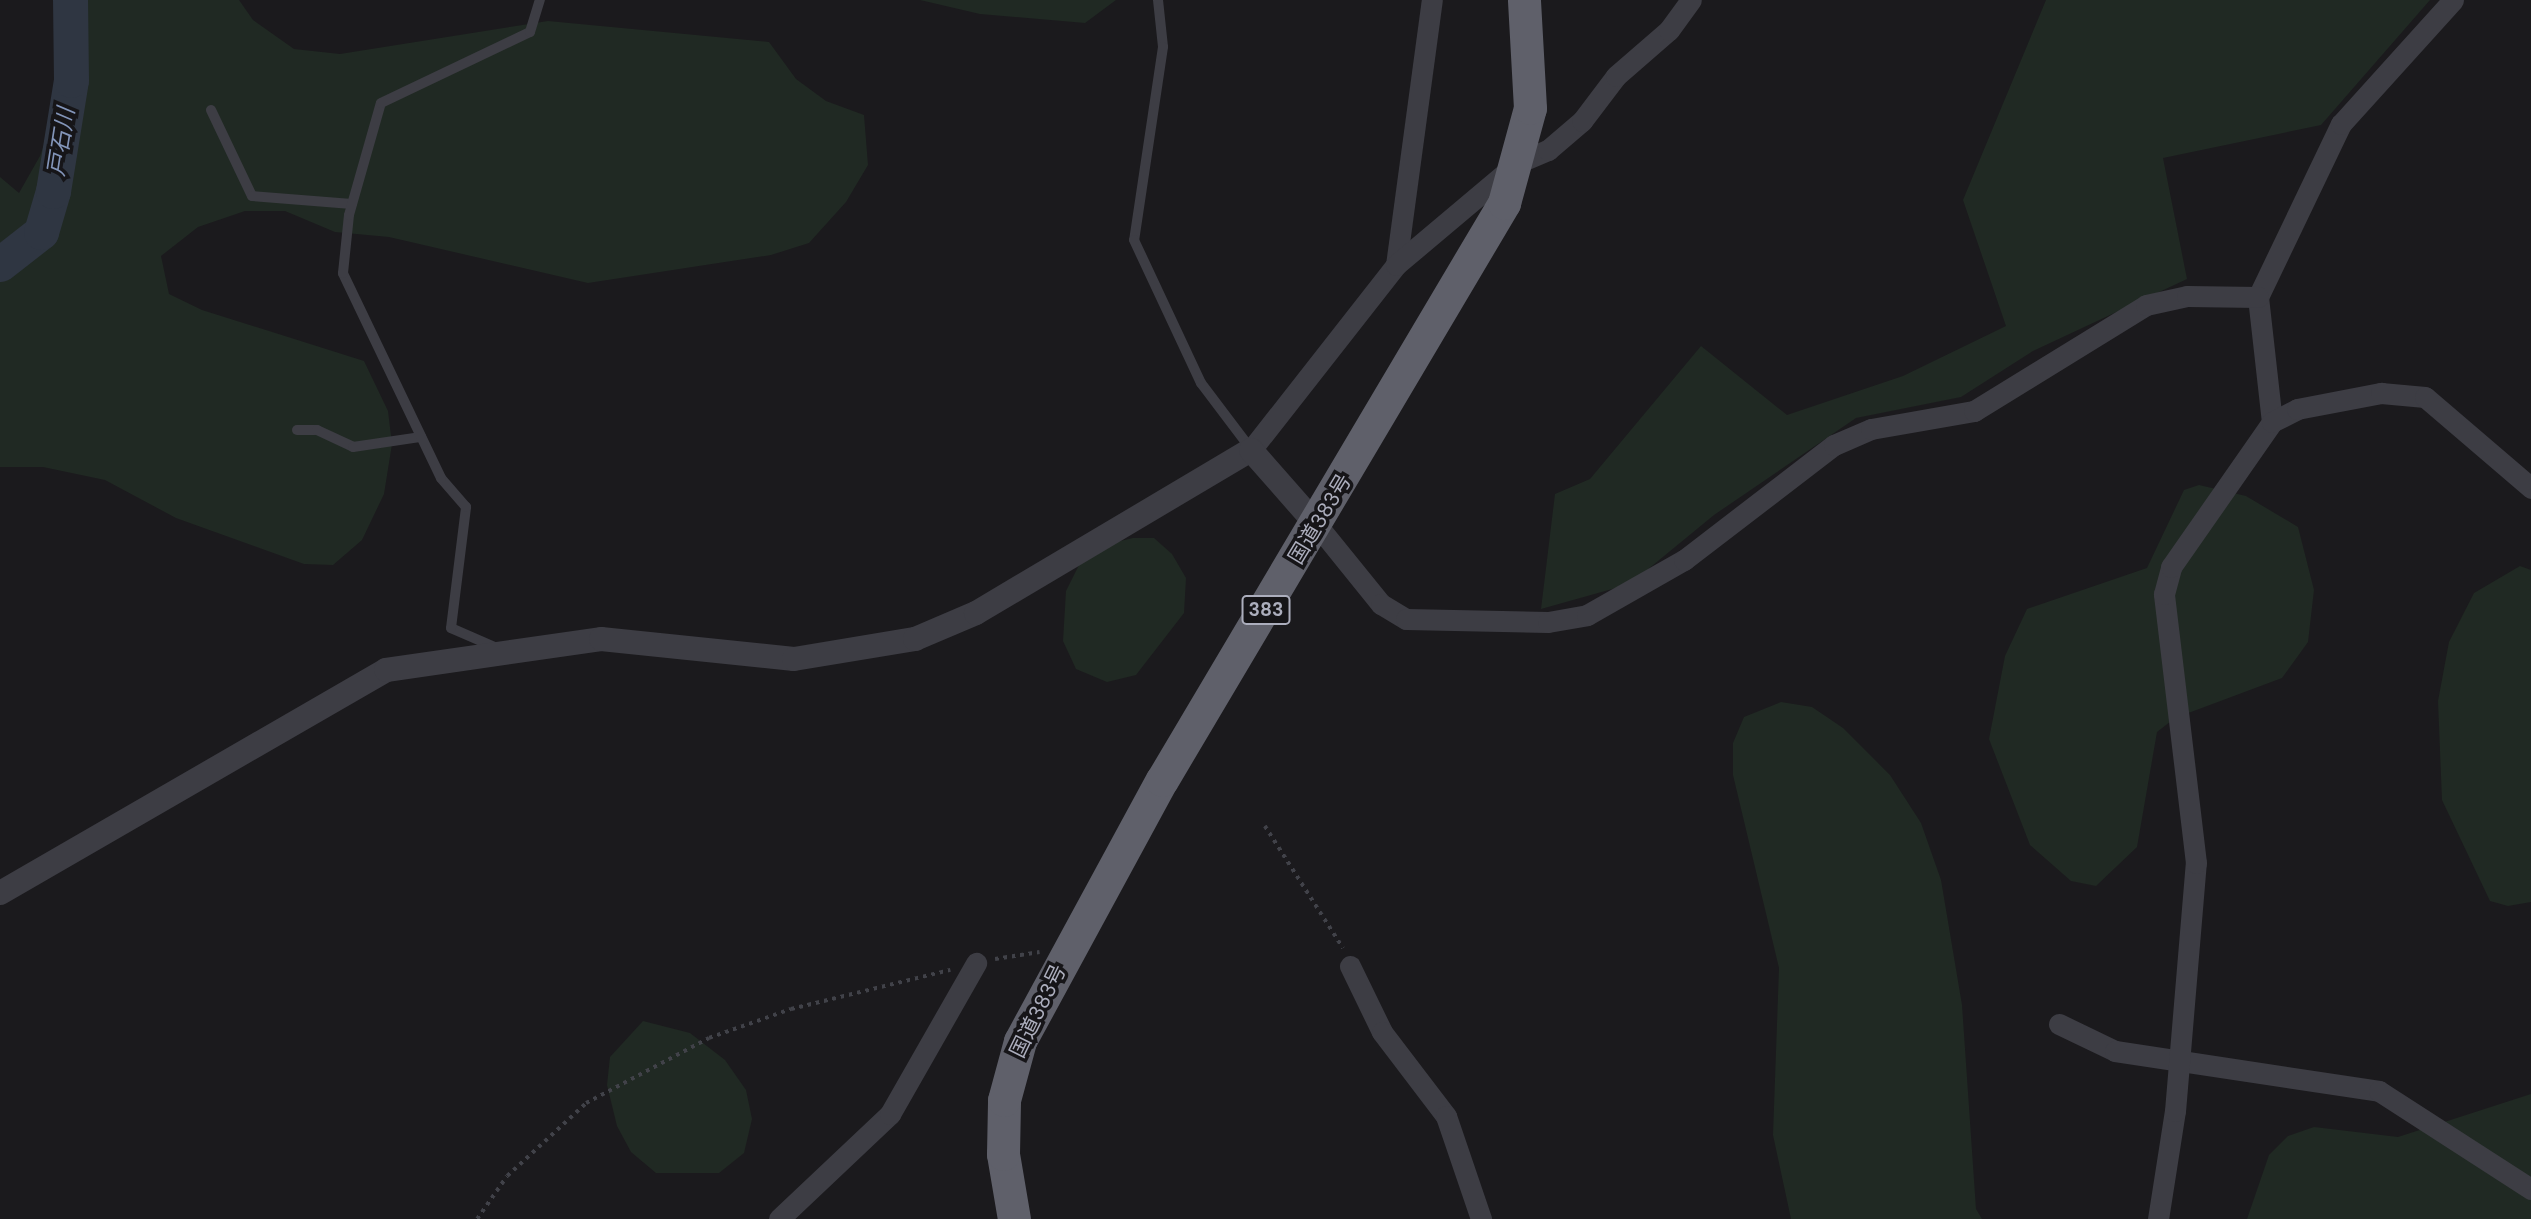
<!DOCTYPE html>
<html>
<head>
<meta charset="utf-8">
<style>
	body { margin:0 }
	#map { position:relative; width:2531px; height:1219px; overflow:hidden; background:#1b1a1d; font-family:"DM Sans","Noto Sans JP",sans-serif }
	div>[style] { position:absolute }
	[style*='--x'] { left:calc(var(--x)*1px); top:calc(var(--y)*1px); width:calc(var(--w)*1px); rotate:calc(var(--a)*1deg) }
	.green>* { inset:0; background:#202923 }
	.river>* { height:35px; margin:-17.5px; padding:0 17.5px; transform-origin:17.5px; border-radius:17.5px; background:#2f3642 }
	.path>* { height:3.5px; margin-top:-1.75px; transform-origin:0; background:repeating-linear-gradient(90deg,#414249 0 3.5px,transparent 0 8.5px) }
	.service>* { height:10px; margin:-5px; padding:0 5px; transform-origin:5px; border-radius:5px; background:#3d3d44 }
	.minor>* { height:21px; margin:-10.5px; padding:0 10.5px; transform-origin:10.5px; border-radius:10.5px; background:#3d3d44 }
	.tertiary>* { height:24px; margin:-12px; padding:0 12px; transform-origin:12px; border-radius:12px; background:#3d3d44 }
	.trunk>* { height:33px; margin:-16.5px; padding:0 16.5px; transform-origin:16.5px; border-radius:16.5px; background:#5f606a }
	span { translate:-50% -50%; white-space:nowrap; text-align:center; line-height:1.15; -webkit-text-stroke:7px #161518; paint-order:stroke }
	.shield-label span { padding:2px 5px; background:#161518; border:2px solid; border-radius:5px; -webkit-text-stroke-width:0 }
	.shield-label { font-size:19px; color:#acaebd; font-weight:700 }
	.street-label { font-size:21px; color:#acaebd }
	.water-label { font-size:23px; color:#8395b9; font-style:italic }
</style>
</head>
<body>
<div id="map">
	<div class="green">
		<div style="clip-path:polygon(70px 0,239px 0,253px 20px,294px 49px,340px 54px,548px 21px,769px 42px,796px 79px,826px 101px,864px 115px,868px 165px,846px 202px,809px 243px,771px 255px,588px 283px,389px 237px,335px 232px,285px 211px,245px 211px,198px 227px,161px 256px,169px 294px,202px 310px,364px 361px,388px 411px,392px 444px,384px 494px,362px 540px,333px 565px,304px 564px,176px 518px,105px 480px,43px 467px,0 467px,0 177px,19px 193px,40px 156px,57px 106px)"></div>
		<div style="clip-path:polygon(920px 0,1116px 0,1085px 23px,980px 14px)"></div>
		<div style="clip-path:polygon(2046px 0,2430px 0,2321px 125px,2163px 158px,2187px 279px,2033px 351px,1961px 397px,1856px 418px,1714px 515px,1630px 584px,1541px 609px,1555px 494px,1590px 479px,1701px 346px,1787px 415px,1903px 376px,2006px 326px,1963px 200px)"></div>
		<div style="clip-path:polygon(2199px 485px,2246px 496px,2298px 527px,2314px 590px,2308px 642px,2282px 678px,2175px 718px,2157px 732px,2137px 847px,2096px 886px,2071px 881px,2030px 845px,1989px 739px,2005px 656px,2027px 609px,2147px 568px,2184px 490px)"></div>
		<div style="clip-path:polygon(1133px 538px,1154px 538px,1172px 554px,1186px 578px,1184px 613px,1136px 675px,1107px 682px,1076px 669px,1063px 641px,1066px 591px,1087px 549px)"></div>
		<div style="clip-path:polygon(2520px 566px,2531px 570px,2531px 902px,2508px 906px,2490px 901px,2442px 800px,2438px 701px,2449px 642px,2474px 593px)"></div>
		<div style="clip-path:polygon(1781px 702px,1812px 707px,1843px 728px,1890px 775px,1921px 823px,1941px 880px,1962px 1005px,1976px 1209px,1982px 1219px,1791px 1219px,1773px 1135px,1779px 968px,1733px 775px,1733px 743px,1744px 717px)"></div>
		<div style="clip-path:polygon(643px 1021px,690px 1033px,725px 1060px,746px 1090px,752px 1119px,744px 1153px,719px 1173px,656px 1173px,631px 1152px,617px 1126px,607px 1085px,610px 1057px)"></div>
		<div style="clip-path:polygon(2531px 1094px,2531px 1219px,2247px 1219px,2269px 1155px,2288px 1136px,2314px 1127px,2398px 1137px)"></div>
	</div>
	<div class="river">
		<div style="--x:0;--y:264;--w:52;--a:-38"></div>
		<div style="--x:41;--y:232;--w:43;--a:-73.7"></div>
		<div style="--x:53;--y:191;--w:112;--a:-80.8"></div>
		<div style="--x:71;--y:80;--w:80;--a:-90.7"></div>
	</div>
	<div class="path">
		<div style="--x:1265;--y:826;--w:145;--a:57.4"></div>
		<div style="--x:995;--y:959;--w:45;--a:-9"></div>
		<div style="--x:477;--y:1219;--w:52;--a:-55.1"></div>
		<div style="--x:507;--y:1176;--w:108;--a:-42.7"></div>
		<div style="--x:586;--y:1103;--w:139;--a:-27.9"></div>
		<div style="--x:709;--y:1038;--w:87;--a:-19.5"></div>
		<div style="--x:791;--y:1009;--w:164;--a:-13.8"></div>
	</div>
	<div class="service">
		<div style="--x:1158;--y:0;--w:47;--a:83.9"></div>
		<div style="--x:1163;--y:47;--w:195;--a:98.5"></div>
		<div style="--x:1134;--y:240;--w:158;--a:64.9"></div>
		<div style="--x:1201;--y:383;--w:83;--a:52.9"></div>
		<div style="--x:211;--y:110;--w:95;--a:64.5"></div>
		<div style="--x:252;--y:196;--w:100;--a:4.6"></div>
		<div style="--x:297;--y:430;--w:20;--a:0"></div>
		<div style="--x:317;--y:430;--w:40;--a:25"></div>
		<div style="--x:353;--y:447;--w:69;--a:-8.4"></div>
		<div style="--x:497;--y:648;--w:50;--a:-156.5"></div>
		<div style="--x:451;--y:628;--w:122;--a:-82.9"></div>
		<div style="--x:466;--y:507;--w:38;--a:-131"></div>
		<div style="--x:441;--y:478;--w:227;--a:-115.6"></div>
		<div style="--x:343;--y:273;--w:58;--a:-84.1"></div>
		<div style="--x:349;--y:215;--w:116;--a:-74.1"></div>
		<div style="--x:381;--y:103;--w:165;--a:-25.5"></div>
		<div style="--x:530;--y:32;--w:34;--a:-73"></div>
	</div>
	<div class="minor">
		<div style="--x:1396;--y:265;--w:267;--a:-82.3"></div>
		<div style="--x:2272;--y:422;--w:126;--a:-96.4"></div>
		<div style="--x:2258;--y:297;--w:192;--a:-64.4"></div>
		<div style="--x:2341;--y:124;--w:167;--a:-47.9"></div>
		<div style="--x:1251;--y:450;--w:235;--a:-51.9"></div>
		<div style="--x:1396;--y:265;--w:158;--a:-40.1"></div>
		<div style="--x:1517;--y:163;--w:34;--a:-23"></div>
		<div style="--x:1548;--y:150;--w:45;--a:-40.5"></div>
		<div style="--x:1582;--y:121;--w:56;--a:-52.9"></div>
		<div style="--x:1616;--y:76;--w:70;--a:-41"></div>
		<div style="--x:1669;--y:30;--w:37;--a:-54"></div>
		<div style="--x:1317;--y:525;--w:102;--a:51"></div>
		<div style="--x:1381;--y:604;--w:29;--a:31"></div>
		<div style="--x:1406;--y:619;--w:142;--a:1.2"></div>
		<div style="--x:1548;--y:622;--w:40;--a:-10"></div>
		<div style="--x:1587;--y:615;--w:112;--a:-29.6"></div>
		<div style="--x:1684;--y:560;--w:189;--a:-37.5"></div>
		<div style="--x:1834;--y:445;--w:40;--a:-23.4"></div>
		<div style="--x:1871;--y:429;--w:105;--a:-9.9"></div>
		<div style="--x:1974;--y:411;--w:202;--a:-31.6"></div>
		<div style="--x:2146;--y:305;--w:42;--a:-12.4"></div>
		<div style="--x:2187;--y:296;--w:71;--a:0.8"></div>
		<div style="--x:1350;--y:966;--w:73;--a:64.1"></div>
		<div style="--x:1382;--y:1032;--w:106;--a:52.7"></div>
		<div style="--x:1446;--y:1116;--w:109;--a:71.2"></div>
		<div style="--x:2059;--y:1024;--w:62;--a:25.7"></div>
		<div style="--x:2115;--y:1051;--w:267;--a:8.6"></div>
		<div style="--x:2379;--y:1091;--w:181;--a:32.8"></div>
		<div style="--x:779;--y:1219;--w:153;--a:-43.4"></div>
		<div style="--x:890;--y:1114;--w:174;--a:-60.3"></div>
		<div style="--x:2158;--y:1219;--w:109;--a:-81.1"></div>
		<div style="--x:2175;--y:1111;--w:249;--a:-85.2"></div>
		<div style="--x:2196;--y:863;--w:271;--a:-96.8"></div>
		<div style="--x:2164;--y:594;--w:28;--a:-75"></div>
		<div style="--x:2171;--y:567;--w:177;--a:-55.1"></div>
		<div style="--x:2272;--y:422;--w:28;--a:-27"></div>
		<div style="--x:2297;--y:409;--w:86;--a:-10.8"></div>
		<div style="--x:2381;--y:393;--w:44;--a:5.2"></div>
		<div style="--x:2425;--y:397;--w:140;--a:40.6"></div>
	</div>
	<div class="tertiary">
		<div style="--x:0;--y:893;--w:446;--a:-30"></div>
		<div style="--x:386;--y:670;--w:217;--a:-8.2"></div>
		<div style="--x:601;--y:639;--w:194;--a:5.9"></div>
		<div style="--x:794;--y:659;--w:123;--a:-9.4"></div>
		<div style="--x:915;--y:639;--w:66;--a:-23.1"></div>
		<div style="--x:976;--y:613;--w:320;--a:-30.7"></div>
		<div style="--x:1251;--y:450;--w:100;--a:48.7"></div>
	</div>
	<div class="trunk">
		<div style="--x:1014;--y:1219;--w:66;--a:-99.6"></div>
		<div style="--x:1003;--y:1154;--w:54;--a:-88.9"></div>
		<div style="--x:1004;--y:1100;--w:61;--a:-74.8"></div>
		<div style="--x:1020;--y:1041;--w:297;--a:-61.5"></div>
		<div style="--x:1162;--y:780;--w:671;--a:-59.34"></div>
		<div style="--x:1504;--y:203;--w:98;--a:-74.7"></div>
		<div style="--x:1530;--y:108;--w:108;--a:-93.2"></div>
	</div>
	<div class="shield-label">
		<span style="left:1266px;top:610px">383</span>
	</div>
	<div class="street-label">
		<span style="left:1320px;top:519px;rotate:-59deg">国道383号</span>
		<span style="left:1038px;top:1011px;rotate:-64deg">国道383号</span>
	</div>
	<div class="water-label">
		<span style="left:61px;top:142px;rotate:-81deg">戸石川</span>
	</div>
</div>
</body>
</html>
